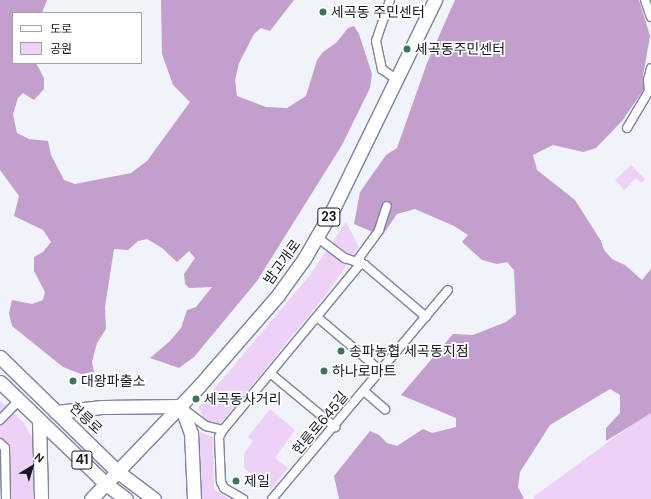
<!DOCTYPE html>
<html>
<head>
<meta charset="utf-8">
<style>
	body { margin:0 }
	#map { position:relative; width:651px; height:499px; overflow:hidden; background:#f1f3fa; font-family:"DM Sans","Noto Sans KR",sans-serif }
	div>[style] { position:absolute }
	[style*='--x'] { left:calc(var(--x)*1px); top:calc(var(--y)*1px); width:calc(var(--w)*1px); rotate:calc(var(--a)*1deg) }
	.green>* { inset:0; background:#edd1f6 }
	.forest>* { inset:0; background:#c29fcd }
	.roads { filter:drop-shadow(1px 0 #7c83a0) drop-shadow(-1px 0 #7c83a0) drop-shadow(0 1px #7c83a0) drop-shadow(0 -1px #7c83a0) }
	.minor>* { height:8px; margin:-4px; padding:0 4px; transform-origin:4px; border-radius:4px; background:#fff }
	.primary>* { height:13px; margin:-6.5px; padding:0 6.5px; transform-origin:6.5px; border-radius:6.5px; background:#fff }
	.dots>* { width:11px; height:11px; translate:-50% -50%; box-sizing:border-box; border:2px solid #fff; border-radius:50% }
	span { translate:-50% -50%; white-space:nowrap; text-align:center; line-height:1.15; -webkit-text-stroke:3.5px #fff; paint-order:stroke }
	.shield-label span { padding:1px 3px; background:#fff; border:1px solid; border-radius:3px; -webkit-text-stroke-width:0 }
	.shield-label { font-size:13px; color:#151723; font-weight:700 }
	.poi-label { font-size:14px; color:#151723 }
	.left { translate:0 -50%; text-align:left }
	.street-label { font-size:14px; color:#151723 }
	.legend { position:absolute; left:12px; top:12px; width:130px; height:52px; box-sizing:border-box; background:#fff; border:1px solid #a1a2a7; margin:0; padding:5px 7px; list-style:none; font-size:12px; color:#151723 }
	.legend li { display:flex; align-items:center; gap:8px; height:20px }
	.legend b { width:20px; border:1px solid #a1a2a7 }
	.north { position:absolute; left:12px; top:447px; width:40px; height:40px; -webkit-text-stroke:3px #fff; paint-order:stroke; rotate:38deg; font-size:11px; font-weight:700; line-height:16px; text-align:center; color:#151723 }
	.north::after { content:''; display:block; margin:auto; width:14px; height:18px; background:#151723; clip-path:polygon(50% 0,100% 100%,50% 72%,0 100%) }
</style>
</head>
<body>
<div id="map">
	<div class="green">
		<div style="clip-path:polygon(631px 165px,645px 179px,641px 183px,636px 178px,624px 190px,615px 180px)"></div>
		<div style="clip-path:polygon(346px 222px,359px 247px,328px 292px,220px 424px,205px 421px,199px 407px,310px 275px)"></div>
		<div style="clip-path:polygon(0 401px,23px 422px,33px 439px,34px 499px,10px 499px,10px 446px,0 437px)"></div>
		<div style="clip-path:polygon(270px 409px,295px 430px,275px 458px,288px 468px,271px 490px,244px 468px,244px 454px,253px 441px,248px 437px)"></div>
		<div style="clip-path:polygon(651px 411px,651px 499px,535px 499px,533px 497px)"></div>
		<div style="clip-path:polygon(194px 430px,213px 437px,214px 490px,230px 499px,199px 499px)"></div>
	</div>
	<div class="forest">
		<div style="clip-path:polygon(0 0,47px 0,42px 13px,13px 13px,13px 63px,36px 63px,44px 78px,44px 89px,34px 100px,23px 93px,18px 98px,13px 114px,17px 133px,29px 139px,48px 141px,51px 155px,64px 180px,75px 184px,131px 173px,147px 161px,190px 102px,173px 85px,162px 54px,161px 0,294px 0,270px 31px,261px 28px,254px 34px,239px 63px,235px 80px,237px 96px,266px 107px,287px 108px,306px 96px,317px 60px,323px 52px,336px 43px,348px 28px,354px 26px,359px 34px,372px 74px,370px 88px,342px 145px,257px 281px,194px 357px,179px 368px,150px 358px,169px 342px,181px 328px,187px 310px,196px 307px,212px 287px,189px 288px,185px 284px,184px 274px,195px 258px,189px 251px,177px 262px,162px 248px,147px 239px,138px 241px,128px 250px,114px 249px,105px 307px,106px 329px,97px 343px,92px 362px,94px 372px,81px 374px,63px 367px,12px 326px,9px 313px,12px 300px,32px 304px,43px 300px,45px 292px,34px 271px,34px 257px,43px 252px,51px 242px,43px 230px,14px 216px,19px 196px,0 170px)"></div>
		<div style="clip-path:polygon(455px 0,639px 0,650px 36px,643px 76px,644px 89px,622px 121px,596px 148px,583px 152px,553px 145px,533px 155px,537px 170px,575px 200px,601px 241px,604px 250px,612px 259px,625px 265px,642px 280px,651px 269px,651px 413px,606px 441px,606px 428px,620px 413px,620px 395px,610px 389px,550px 425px,520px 472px,518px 487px,524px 499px,339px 499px,334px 476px,370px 431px,379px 435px,387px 443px,397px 446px,423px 429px,432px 433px,456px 427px,456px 418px,401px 395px,453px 334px,473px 335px,506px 322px,516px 314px,514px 270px,507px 262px,497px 264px,482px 260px,462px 242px,468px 235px,454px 226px,415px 209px,397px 214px,382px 236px,354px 224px,360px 192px,386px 155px,397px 148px,427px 63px)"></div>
	</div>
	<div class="roads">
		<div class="minor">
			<div style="--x:390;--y:0;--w:43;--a:108.9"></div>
			<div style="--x:376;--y:41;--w:29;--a:78"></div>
			<div style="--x:382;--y:69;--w:19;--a:36"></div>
			<div style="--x:645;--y:0;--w:18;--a:71"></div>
			<div style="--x:627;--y:128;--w:43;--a:-59.3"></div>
			<div style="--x:649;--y:91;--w:11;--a:-95"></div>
			<div style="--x:648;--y:80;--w:12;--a:-76"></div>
			<div style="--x:318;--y:238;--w:34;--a:37"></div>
			<div style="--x:345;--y:258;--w:21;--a:19"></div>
			<div style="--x:365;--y:265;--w:80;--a:40.4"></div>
			<div style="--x:361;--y:263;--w:5;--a:-112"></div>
			<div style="--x:359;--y:258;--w:34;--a:-54"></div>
			<div style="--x:379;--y:230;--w:25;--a:-72"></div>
			<div style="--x:317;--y:317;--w:84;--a:40.2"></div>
			<div style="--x:270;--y:373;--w:85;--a:39.7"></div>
			<div style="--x:364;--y:391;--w:28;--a:41"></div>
			<div style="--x:182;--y:408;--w:30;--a:37"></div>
			<div style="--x:206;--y:426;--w:17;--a:13"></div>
			<div style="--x:223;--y:430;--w:8;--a:120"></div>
			<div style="--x:219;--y:437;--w:45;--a:87.5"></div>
			<div style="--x:221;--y:482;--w:7;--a:63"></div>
			<div style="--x:224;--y:488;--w:22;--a:30"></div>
			<div style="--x:0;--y:420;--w:28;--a:-46"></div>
			<div style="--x:223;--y:430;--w:217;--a:-50.4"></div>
			<div style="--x:0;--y:443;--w:7;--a:45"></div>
			<div style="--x:5;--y:448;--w:51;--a:88.9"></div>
			<div style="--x:272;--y:499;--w:273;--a:-49.9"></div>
		</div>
		<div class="primary">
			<div style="--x:0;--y:357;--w:165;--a:44.3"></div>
			<div style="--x:118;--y:472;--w:45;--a:36.9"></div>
			<div style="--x:0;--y:382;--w:147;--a:43.9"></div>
			<div style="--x:106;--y:484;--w:25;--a:37"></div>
			<div style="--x:181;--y:406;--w:29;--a:70"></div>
			<div style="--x:191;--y:433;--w:66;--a:87.4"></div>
			<div style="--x:56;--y:412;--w:46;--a:-6.2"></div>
			<div style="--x:102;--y:407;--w:79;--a:-0.7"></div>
			<div style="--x:39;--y:420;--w:79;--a:88.5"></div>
			<div style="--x:91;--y:499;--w:156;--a:-46.3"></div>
			<div style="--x:199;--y:386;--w:121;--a:-49"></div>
			<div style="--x:278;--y:295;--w:44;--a:-54.2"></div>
			<div style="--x:304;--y:259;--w:58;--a:-59.9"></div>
			<div style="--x:333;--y:209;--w:233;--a:-64"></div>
		</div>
	</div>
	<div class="dots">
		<div style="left:323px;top:12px;background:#38745e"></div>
		<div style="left:407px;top:49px;background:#38745e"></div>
		<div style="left:341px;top:351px;background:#38745e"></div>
		<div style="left:324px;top:371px;background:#38745e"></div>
		<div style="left:73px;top:381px;background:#38745e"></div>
		<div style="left:196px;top:399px;background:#38745e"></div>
		<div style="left:236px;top:481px;background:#38745e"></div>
	</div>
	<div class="shield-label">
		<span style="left:329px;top:217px">23</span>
		<span style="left:82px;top:460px">41</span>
	</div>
	<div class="poi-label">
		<span class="left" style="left:331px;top:12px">세곡동 주민센터</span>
		<span class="left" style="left:415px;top:49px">세곡동주민센터</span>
		<span class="left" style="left:349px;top:351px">송파농협 세곡동지점</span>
		<span class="left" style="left:332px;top:371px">하나로마트</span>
		<span class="left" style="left:81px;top:381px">대왕파출소</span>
		<span class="left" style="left:204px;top:399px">세곡동사거리</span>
		<span class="left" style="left:244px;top:481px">제일</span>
	</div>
	<div class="street-label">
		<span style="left:282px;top:262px;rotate:-54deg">밤고개로</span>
		<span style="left:86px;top:418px;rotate:43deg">헌릉로</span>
		<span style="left:320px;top:423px;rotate:-50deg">헌릉로645길</span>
	</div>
	<ul class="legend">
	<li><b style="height:5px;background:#fff"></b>도로</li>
	<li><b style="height:11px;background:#edd1f6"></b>공원</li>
	</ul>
	<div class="north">N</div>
</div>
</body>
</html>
